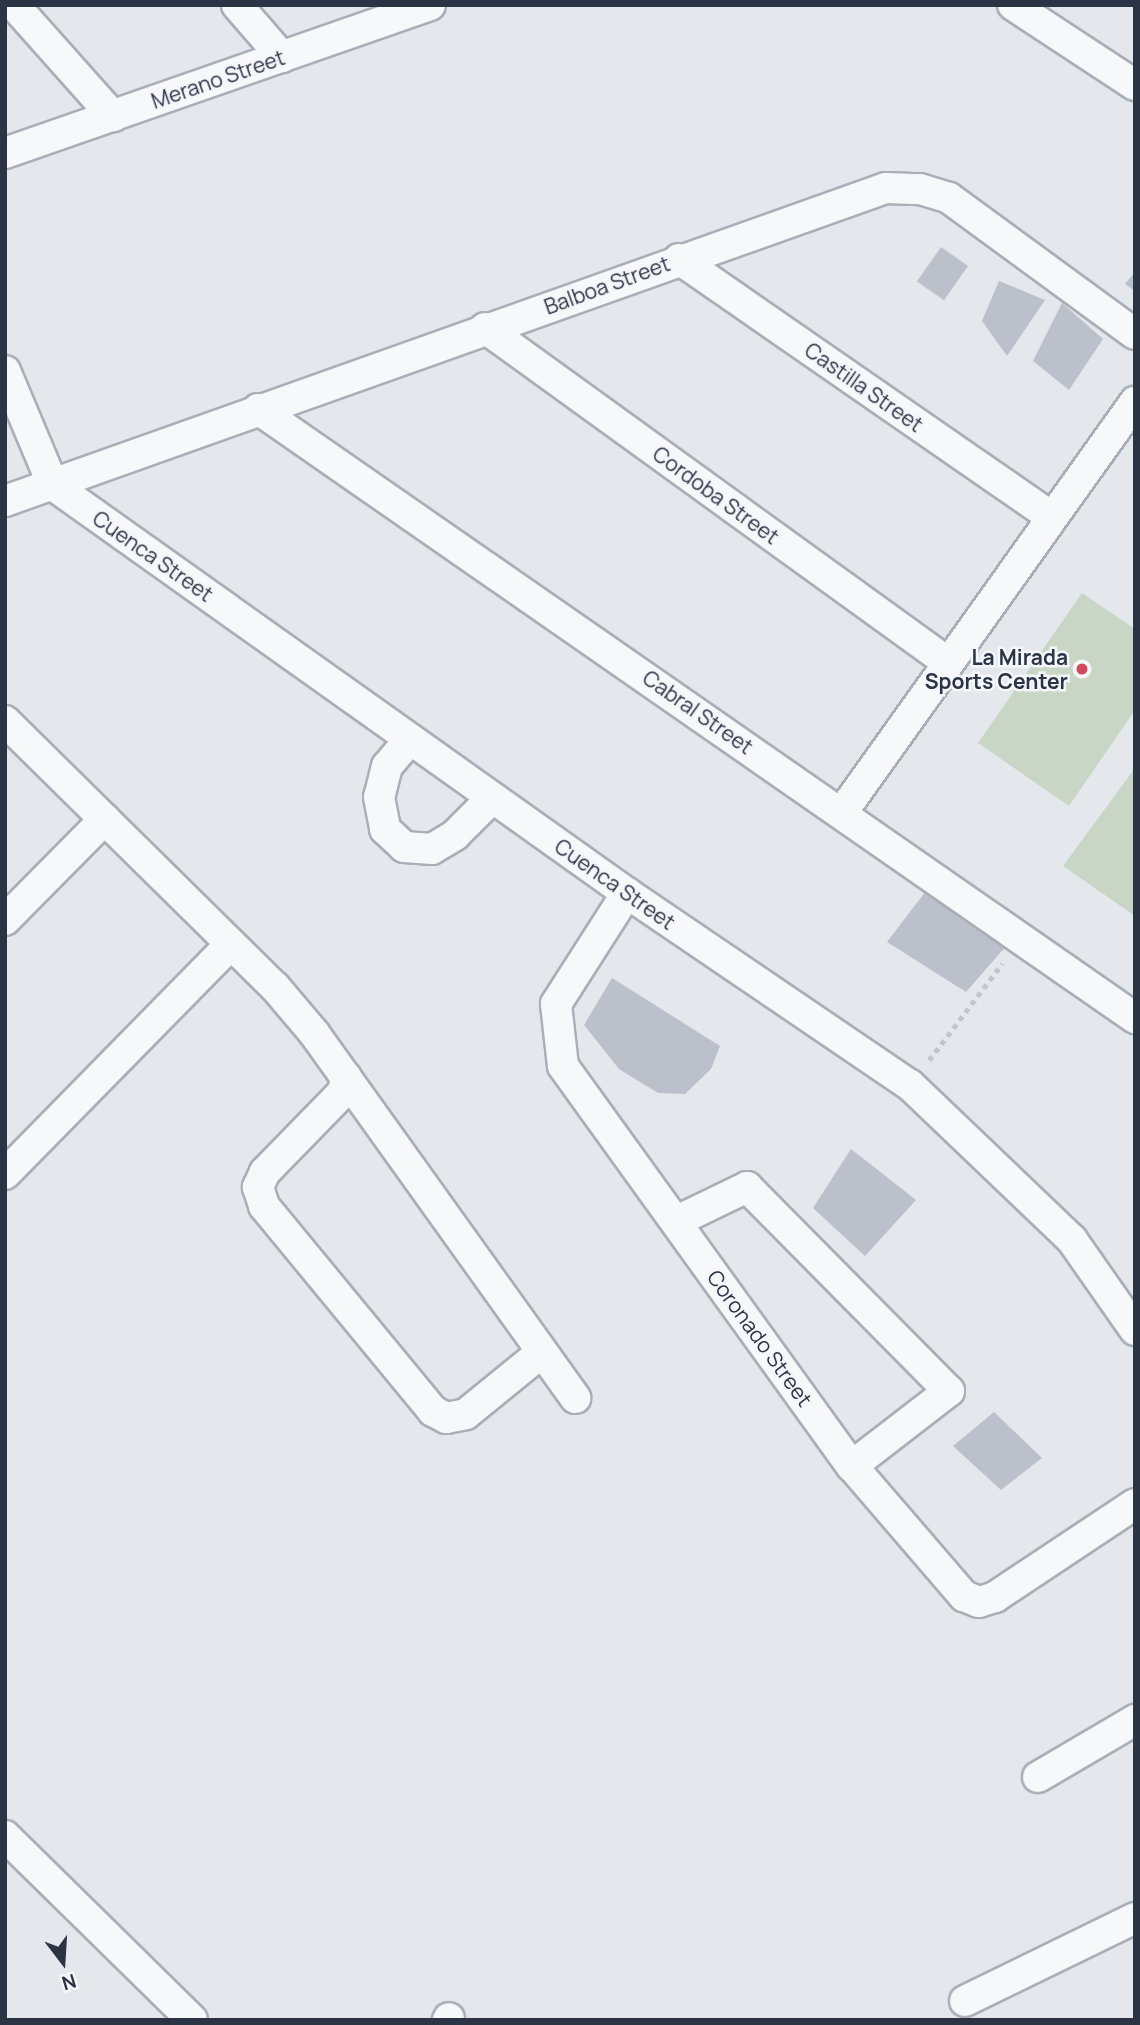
<!DOCTYPE html>
<html>
<head>
<meta charset="utf-8">
<style>
	body { margin:0 }
	#map { position:relative; width:1140px; height:2025px; overflow:hidden; background:#e4e7ec; font-family:Manrope,sans-serif }
	div>[style] { position:absolute }
	[style*='--x'] { left:calc(var(--x)*1px); top:calc(var(--y)*1px); width:calc(var(--w)*1px); rotate:calc(var(--a)*1deg) }
	.green>* { inset:0; background:#c9d6c5 }
	.building>* { inset:0; background:#bbc0ca; transform-origin:0 0 }
	.path>* { height:4.5px; margin-top:-2.25px; transform-origin:0; background:repeating-linear-gradient(90deg,#c2c5cb 0 5px,transparent 0 10px) }
	.roads { filter:drop-shadow(2px 0 #a9aeb7) drop-shadow(-2px 0 #a9aeb7) drop-shadow(0 2px #a9aeb7) drop-shadow(0 -2px #a9aeb7) }
	.street>* { height:30px; margin:-15px; padding:0 15px; transform-origin:15px; border-radius:15px; background:#f7f8fa }
	.dots>* { width:19px; height:19px; translate:-50% -50%; box-sizing:border-box; border:4px solid #f4f6f9; border-radius:50% }
	span { translate:-50% -50%; white-space:nowrap; text-align:center; line-height:1.15; -webkit-text-stroke:5px #f4f6f9; paint-order:stroke }
	.street-label { font-size:21px; color:#2b3445 }
	.poi-label { font-size:21px; color:#2b3445; font-weight:700 }
	.right { translate:-100% -50%; text-align:right }
	.frame { position:absolute; inset:0; border:7px solid #2b3445; pointer-events:none }
	.north { position:absolute; left:28px; top:1927px; width:70px; height:70px; -webkit-text-stroke:5px #f4f6f9; paint-order:stroke; rotate:163deg; font-size:19px; font-weight:700; line-height:28px; text-align:center; color:#2b3445 }
	.north::after { content:''; display:block; margin:auto; width:24px; height:32px; background:#2b3445; clip-path:polygon(50% 0,100% 100%,50% 72%,0 100%) }
</style>
</head>
<body>
<div id="map">
	<div class="green">
		<div style="clip-path:polygon(1082px 593px,1135px 629px,1135px 710px,1069px 806px,978px 743px)"></div>
		<div style="clip-path:polygon(1135px 768px,1135px 916px,1063px 866px)"></div>
	</div>
	<div class="building">
		<div style="left:941px;top:247px;width:33px;height:42px;rotate:35deg"></div>
		<div style="clip-path:polygon(1135px 272px,1135px 291px,1125px 284px)"></div>
		<div style="clip-path:polygon(999px 281px,1045px 300px,1007px 356px,982px 321px)"></div>
		<div style="clip-path:polygon(1062px 303px,1103px 339px,1069px 390px,1033px 361px)"></div>
		<div style="clip-path:polygon(929px 887px,1007px 945px,966px 992px,887px 942px)"></div>
		<div style="clip-path:polygon(612px 978px,720px 1046px,711px 1069px,685px 1094px,658px 1093px,619px 1069px,584px 1025px)"></div>
		<div style="clip-path:polygon(851px 1149px,916px 1200px,865px 1256px,813px 1208px)"></div>
		<div style="clip-path:polygon(994px 1412px,1042px 1458px,1001px 1490px,953px 1446px)"></div>
	</div>
	<div class="path">
		<div style="--x:929;--y:1060;--w:121;--a:-52.8"></div>
	</div>
	<div class="roads">
		<div class="street">
			<div style="--x:14;--y:5;--w:149;--a:48.3"></div>
			<div style="--x:237;--y:5;--w:69;--a:49.1"></div>
			<div style="--x:1013;--y:5;--w:146;--a:33.3"></div>
			<div style="--x:5;--y:153;--w:450;--a:-19.2"></div>
			<div style="--x:679;--y:259;--w:451;--a:34.7"></div>
			<div style="--x:485;--y:328;--w:570;--a:35.86"></div>
			<div style="--x:5;--y:371;--w:124;--a:67.2"></div>
			<div style="--x:258;--y:409;--w:1068;--a:34.78"></div>
			<div style="--x:53;--y:485;--w:704;--a:35.41"></div>
			<div style="--x:627;--y:893;--w:342;--a:34.2"></div>
			<div style="--x:910;--y:1085;--w:224;--a:43.7"></div>
			<div style="--x:1072;--y:1240;--w:110;--a:55"></div>
			<div style="--x:5;--y:501;--w:935;--a:-19.56"></div>
			<div style="--x:886;--y:188;--w:34;--a:2"></div>
			<div style="--x:920;--y:189;--w:30;--a:17"></div>
			<div style="--x:949;--y:198;--w:230;--a:36.2"></div>
			<div style="--x:5;--y:721;--w:379;--a:44.6"></div>
			<div style="--x:275;--y:987;--w:60;--a:49.7"></div>
			<div style="--x:314;--y:1033;--w:449;--a:54.4"></div>
			<div style="--x:410;--y:739;--w:35;--a:130"></div>
			<div style="--x:387;--y:766;--w:32;--a:104"></div>
			<div style="--x:379;--y:797;--w:33;--a:79"></div>
			<div style="--x:385;--y:829;--w:26;--a:43"></div>
			<div style="--x:404;--y:847;--w:28;--a:4"></div>
			<div style="--x:432;--y:849;--w:27;--a:-31"></div>
			<div style="--x:455;--y:835;--w:52;--a:-45"></div>
			<div style="--x:843;--y:811;--w:503;--a:-54.48"></div>
			<div style="--x:627;--y:893;--w:132;--a:122.6"></div>
			<div style="--x:556;--y:1004;--w:62;--a:83.6"></div>
			<div style="--x:563;--y:1066;--w:493;--a:54.2"></div>
			<div style="--x:852;--y:1466;--w:172;--a:49.3"></div>
			<div style="--x:964;--y:1596;--w:16;--a:22"></div>
			<div style="--x:979;--y:1602;--w:17;--a:-17"></div>
			<div style="--x:995;--y:1597;--w:168;--a:-33.6"></div>
			<div style="--x:5;--y:920;--w:142;--a:-45.3"></div>
			<div style="--x:346;--y:1077;--w:15;--a:101"></div>
			<div style="--x:343;--y:1092;--w:112;--a:134.3"></div>
			<div style="--x:265;--y:1172;--w:17;--a:115"></div>
			<div style="--x:258;--y:1187;--w:20;--a:72"></div>
			<div style="--x:264;--y:1206;--w:266;--a:50.5"></div>
			<div style="--x:433;--y:1411;--w:15;--a:28"></div>
			<div style="--x:446;--y:1418;--w:20;--a:-11"></div>
			<div style="--x:466;--y:1414;--w:98;--a:-39.2"></div>
			<div style="--x:5;--y:1174;--w:322;--a:-45.5"></div>
			<div style="--x:677;--y:1221;--w:78;--a:-25.9"></div>
			<div style="--x:747;--y:1187;--w:287;--a:45.3"></div>
			<div style="--x:949;--y:1391;--w:123;--a:142.3"></div>
			<div style="--x:1038;--y:1777;--w:113;--a:-30.4"></div>
			<div style="--x:5;--y:1836;--w:262;--a:44.5"></div>
			<div style="--x:965;--y:2001;--w:189;--a:-26"></div>
			<div style="--x:448;--y:2020;--w:2;--a:-63"></div>
		</div>
	</div>
	<div class="dots">
		<div style="left:1082px;top:669px;background:#d1495b"></div>
	</div>
	<div class="street-label">
		<span style="left:218px;top:79px;rotate:-19deg">Merano Street</span>
		<span style="left:607px;top:285px;rotate:-20deg">Balboa Street</span>
		<span style="left:864px;top:387px;rotate:35deg">Castilla Street</span>
		<span style="left:716px;top:495px;rotate:36deg">Cordoba Street</span>
		<span style="left:153px;top:556px;rotate:35deg">Cuenca Street</span>
		<span style="left:698px;top:712px;rotate:35deg">Cabral Street</span>
		<span style="left:615px;top:884px;rotate:35deg">Cuenca Street</span>
		<span style="left:760px;top:1338px;rotate:54deg">Coronado Street</span>
	</div>
	<div class="poi-label">
		<span class="right" style="left:1068px;top:669px">La Mirada<br>Sports Center</span>
	</div>
	<div class="frame"></div>
	<div class="north">N</div>
</div>
</body>
</html>
